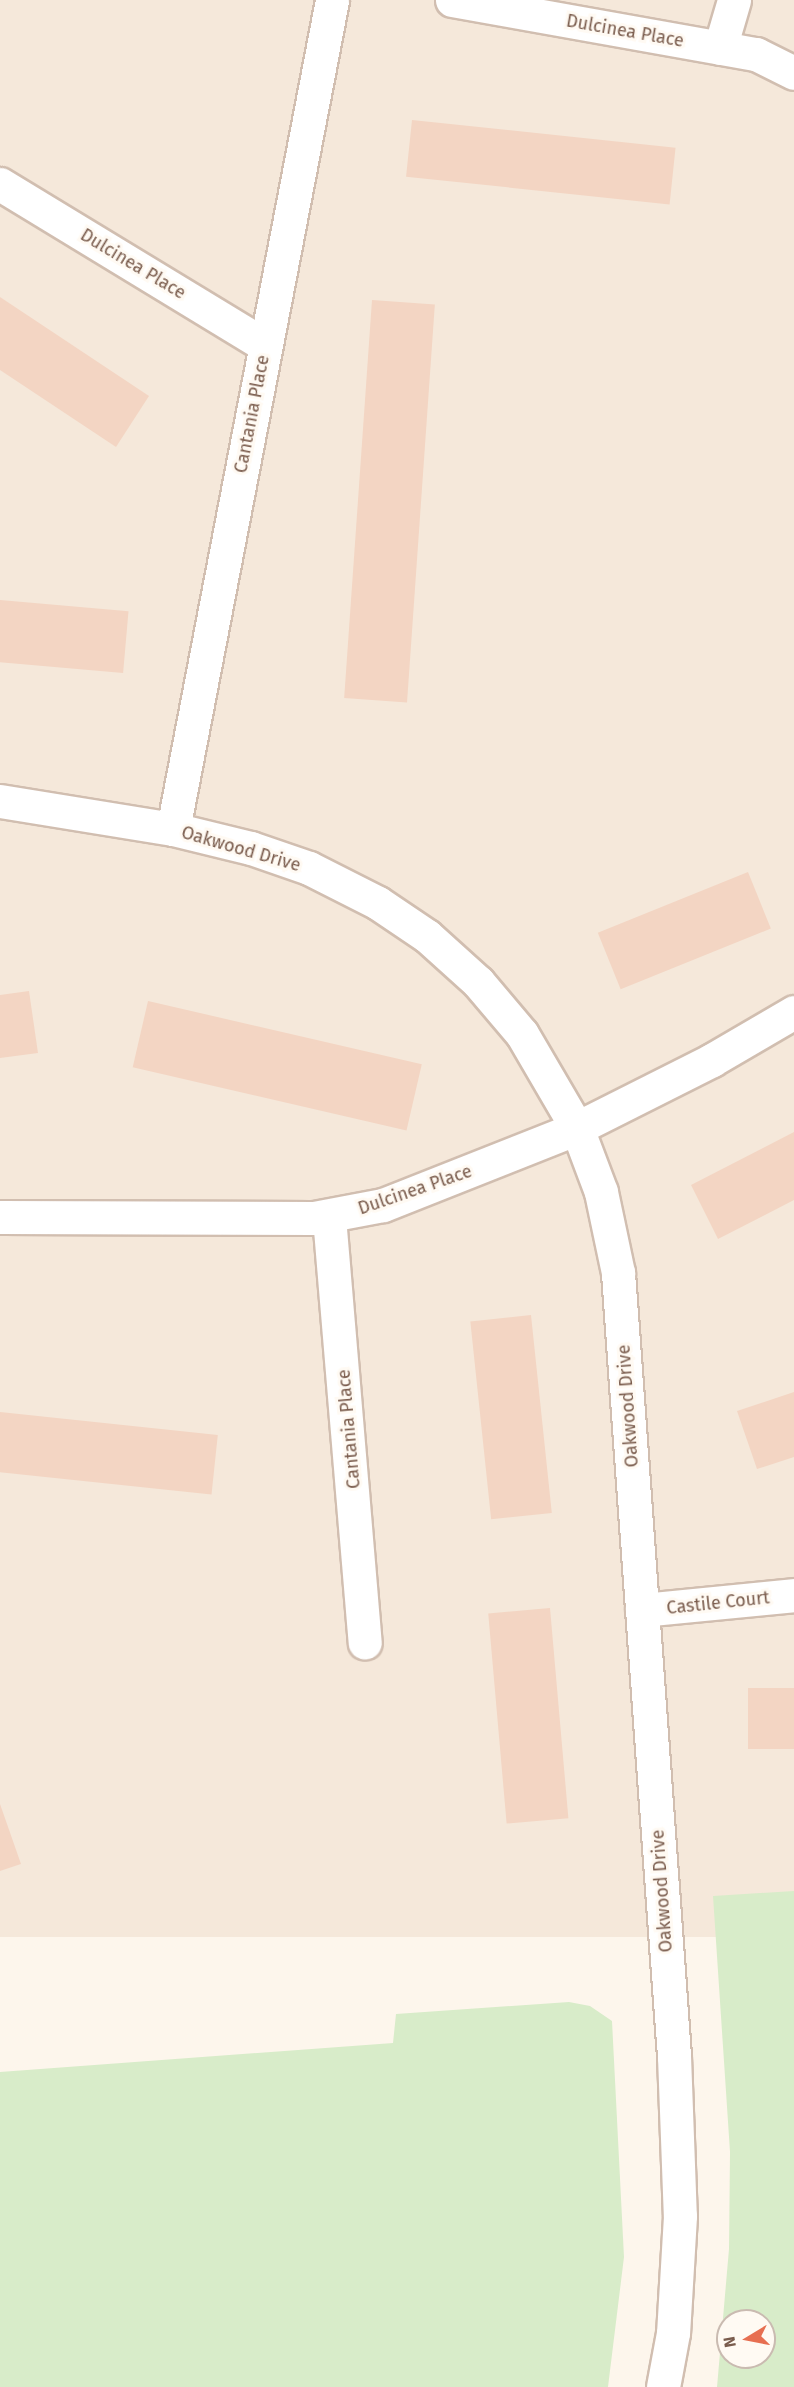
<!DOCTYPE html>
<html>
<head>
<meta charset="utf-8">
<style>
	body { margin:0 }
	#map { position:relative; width:794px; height:2387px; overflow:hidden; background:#fdf6ec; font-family:"Fira Sans",sans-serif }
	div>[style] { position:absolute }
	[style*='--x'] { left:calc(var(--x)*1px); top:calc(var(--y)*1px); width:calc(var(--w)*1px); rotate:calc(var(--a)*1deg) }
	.residential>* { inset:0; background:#f5e8da; transform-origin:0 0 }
	.green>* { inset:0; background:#d8ecc9 }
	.building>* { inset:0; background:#f3d5c3; transform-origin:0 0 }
	.roads { filter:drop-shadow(2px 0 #d1beb0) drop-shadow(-2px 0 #d1beb0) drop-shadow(0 2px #d1beb0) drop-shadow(0 -2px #d1beb0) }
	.minor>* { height:33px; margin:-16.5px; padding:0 16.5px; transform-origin:16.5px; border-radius:16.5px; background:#fff }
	span { translate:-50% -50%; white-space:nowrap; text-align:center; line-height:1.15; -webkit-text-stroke:6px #fffaf3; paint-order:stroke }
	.street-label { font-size:18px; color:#7a5c4d }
	.north { position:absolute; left:716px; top:2309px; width:60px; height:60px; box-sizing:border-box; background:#fffaf3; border:2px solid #cabbb1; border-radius:50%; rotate:260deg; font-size:16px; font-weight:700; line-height:24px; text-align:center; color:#7a5c4d }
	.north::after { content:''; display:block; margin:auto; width:21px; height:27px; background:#e76f51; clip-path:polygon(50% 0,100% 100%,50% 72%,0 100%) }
</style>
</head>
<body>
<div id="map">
	<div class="residential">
		<div style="left:0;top:0;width:794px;height:1937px"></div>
	</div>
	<div class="green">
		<div style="clip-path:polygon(evenodd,794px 1891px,794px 2387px,717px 2387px,729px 2249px,730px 2152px,713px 1896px,794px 1891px,728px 2321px,764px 2321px,764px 2357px,728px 2357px,728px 2321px)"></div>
		<div style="clip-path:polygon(569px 2002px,590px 2006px,612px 2021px,624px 2257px,608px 2387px,0 2387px,0 2072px,393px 2043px,396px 2014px)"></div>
	</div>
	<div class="building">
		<div style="left:412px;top:120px;width:265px;height:57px;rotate:6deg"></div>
		<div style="clip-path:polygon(0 297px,149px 396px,116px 447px,0 370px)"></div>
		<div style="left:372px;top:300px;width:63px;height:399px;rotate:4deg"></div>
		<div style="left:0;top:600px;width:129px;height:62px;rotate:5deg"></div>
		<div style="left:748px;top:872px;width:61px;height:162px;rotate:68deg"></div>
		<div style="clip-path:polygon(29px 991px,38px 1053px,0 1058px,0 995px)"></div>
		<div style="left:148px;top:1001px;width:281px;height:68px;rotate:13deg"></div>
		<div style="clip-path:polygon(794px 1132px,794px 1200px,718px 1239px,691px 1185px)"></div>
		<div style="left:531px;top:1315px;width:199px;height:61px;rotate:84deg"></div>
		<div style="clip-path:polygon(794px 1392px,794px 1457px,757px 1469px,737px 1411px)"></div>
		<div style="left:0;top:1412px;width:219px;height:60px;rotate:6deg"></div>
		<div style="left:550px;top:1608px;width:211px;height:62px;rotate:85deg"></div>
		<div style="left:794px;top:1688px;width:61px;height:46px;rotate:90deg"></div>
		<div style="clip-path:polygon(0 1804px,21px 1864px,0 1871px)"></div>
	</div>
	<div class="roads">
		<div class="minor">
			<div style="--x:452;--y:0;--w:309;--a:10.1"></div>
			<div style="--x:756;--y:54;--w:42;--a:26.6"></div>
			<div style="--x:720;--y:48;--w:50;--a:-73.7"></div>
			<div style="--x:0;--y:184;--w:310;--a:31.3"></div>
			<div style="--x:0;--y:801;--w:175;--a:9.2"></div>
			<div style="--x:173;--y:829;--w:80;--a:13.7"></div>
			<div style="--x:251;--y:848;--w:61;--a:19"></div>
			<div style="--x:309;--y:868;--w:77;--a:26.9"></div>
			<div style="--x:378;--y:903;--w:59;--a:34"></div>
			<div style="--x:427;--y:936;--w:69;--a:42"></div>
			<div style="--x:478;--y:982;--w:68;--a:49.8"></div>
			<div style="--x:522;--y:1034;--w:109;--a:59.7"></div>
			<div style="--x:577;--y:1128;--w:68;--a:69.4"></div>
			<div style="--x:601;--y:1192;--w:83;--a:78.1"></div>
			<div style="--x:618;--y:1273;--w:785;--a:85.91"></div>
			<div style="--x:674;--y:2056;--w:160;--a:87.9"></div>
			<div style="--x:680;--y:2216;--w:117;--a:93.4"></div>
			<div style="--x:673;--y:2333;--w:55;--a:100.5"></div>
			<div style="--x:173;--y:829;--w:844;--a:-79.14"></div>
			<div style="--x:0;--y:1217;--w:314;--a:0.2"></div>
			<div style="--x:314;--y:1218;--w:70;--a:-10.7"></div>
			<div style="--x:383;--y:1205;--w:209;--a:-21.6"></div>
			<div style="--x:577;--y:1128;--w:151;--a:-26.7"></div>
			<div style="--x:712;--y:1060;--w:95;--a:-30.3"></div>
			<div style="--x:329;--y:1217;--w:427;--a:85.2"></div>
			<div style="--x:642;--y:1610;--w:153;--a:-5.6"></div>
		</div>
	</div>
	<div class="street-label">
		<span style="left:625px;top:31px;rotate:10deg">Dulcinea Place</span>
		<span style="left:133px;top:264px;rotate:31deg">Dulcinea Place</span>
		<span style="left:252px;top:414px;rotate:-79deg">Cantania Place</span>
		<span style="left:241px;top:849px;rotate:16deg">Oakwood Drive</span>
		<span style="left:415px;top:1190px;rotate:-19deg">Dulcinea Place</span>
		<span style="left:628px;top:1406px;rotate:-94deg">Oakwood Drive</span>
		<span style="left:349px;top:1429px;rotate:-95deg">Cantania Place</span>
		<span style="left:718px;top:1603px;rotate:-6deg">Castile Court</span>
		<span style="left:662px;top:1891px;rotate:-94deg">Oakwood Drive</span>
	</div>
	<div class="north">N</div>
</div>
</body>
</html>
